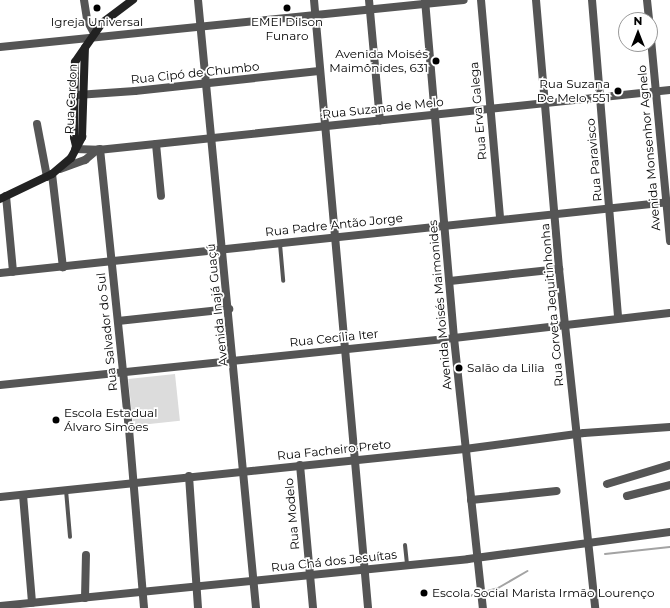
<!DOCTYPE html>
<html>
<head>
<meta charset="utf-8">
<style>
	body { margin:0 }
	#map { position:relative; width:670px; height:608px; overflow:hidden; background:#fff; font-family:Montserrat,sans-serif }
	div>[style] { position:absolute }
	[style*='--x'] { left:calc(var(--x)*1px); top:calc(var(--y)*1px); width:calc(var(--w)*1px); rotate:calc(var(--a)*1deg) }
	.green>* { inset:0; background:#dcdcdc; transform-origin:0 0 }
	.stream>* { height:2px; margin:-1px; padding:0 1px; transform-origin:1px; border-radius:1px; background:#a3a3a3 }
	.lane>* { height:4px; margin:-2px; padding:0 2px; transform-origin:2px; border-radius:2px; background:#555 }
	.street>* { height:8px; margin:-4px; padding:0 4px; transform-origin:4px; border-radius:4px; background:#555 }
	.secondary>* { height:8px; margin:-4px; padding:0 4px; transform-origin:4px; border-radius:4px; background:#222 }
	.dots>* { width:11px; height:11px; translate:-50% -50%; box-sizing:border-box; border:2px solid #fff; border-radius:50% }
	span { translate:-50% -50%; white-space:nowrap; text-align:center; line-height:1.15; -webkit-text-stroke:3.5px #fff; paint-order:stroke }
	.poi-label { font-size:12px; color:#000 }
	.right { translate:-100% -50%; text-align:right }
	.left { translate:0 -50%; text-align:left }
	.street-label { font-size:12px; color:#000 }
	.north { position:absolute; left:618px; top:12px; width:40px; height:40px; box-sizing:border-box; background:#fff; border:1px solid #999; border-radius:50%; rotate:0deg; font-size:11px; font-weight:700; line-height:16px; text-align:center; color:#000 }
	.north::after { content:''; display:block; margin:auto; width:14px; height:18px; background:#000; clip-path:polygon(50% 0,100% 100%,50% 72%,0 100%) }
</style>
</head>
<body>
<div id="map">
	<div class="green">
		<div style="left:175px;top:374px;width:47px;height:47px;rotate:84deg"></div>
	</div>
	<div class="stream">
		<div style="--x:605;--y:554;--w:65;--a:-6.1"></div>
		<div style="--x:484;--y:592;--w:15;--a:-16"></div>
		<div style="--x:498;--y:588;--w:34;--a:-30"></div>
		<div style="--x:470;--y:596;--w:10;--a:-17"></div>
	</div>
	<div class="lane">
		<div style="--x:280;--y:244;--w:37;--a:85"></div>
		<div style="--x:66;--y:490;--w:47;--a:85.1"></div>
		<div style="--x:405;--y:545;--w:20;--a:84"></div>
	</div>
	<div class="street">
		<div style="--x:84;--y:0;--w:20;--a:81"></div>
		<div style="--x:87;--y:20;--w:15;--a:62"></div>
		<div style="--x:198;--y:0;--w:611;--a:84.55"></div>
		<div style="--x:314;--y:0;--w:610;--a:84.92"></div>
		<div style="--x:369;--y:0;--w:121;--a:84.8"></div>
		<div style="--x:425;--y:0;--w:339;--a:85.1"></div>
		<div style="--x:454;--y:338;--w:272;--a:83.9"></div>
		<div style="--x:481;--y:0;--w:220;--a:85"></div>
		<div style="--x:536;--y:0;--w:270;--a:85.1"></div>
		<div style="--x:559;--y:269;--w:341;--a:83.9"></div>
		<div style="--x:592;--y:0;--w:319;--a:85.3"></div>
		<div style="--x:647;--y:0;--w:20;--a:84"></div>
		<div style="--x:650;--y:29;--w:213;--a:84.6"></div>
		<div style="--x:0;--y:47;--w:466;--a:-5.8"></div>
		<div style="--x:77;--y:95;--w:58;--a:-3.9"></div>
		<div style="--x:135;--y:91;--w:185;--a:-6.2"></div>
		<div style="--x:37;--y:124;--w:54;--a:79.3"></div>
		<div style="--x:156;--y:144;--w:52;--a:84.5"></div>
		<div style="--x:75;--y:149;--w:23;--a:2"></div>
		<div style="--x:98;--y:150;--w:575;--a:-5.99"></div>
		<div style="--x:100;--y:149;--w:281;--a:84.1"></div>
		<div style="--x:129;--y:429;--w:180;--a:85.2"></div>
		<div style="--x:60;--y:169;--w:27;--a:-20"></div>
		<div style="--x:85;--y:160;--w:16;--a:-40"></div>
		<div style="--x:52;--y:174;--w:94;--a:83.3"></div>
		<div style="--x:6;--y:196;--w:76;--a:84.7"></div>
		<div style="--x:0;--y:273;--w:674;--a:-6.05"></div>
		<div style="--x:450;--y:281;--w:110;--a:-6.3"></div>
		<div style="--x:118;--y:321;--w:112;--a:-6.2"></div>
		<div style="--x:0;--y:385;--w:456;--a:-5.9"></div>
		<div style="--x:454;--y:338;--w:217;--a:-6.6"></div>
		<div style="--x:300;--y:465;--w:144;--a:84.8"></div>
		<div style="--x:189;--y:476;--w:132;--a:86.1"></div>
		<div style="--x:607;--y:484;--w:66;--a:-16.8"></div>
		<div style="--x:23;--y:495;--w:108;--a:85.2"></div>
		<div style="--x:627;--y:496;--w:44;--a:-14.3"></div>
		<div style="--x:0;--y:497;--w:467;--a:-5.9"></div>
		<div style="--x:465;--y:449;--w:120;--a:-7.7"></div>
		<div style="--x:584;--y:433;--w:86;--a:-4"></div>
		<div style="--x:471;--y:500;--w:86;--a:-6"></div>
		<div style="--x:85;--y:598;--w:43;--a:-88.7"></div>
		<div style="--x:0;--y:606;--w:470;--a:-5.7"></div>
		<div style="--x:468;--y:559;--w:204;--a:-7.6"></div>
	</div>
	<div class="secondary">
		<div style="--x:76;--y:146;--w:9;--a:-103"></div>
		<div style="--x:74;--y:137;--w:75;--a:-89.2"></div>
		<div style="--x:75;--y:62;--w:47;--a:-55.3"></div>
		<div style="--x:102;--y:23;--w:39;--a:-37"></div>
		<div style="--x:0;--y:199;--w:58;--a:-25.7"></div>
		<div style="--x:52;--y:174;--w:25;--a:-40"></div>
		<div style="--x:71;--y:158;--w:24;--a:-62"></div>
		<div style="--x:82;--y:137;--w:89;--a:-88.1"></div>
	</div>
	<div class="dots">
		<div style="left:97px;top:8px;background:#000"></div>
		<div style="left:287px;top:8px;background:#000"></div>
		<div style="left:436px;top:61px;background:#000"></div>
		<div style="left:618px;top:91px;background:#000"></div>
		<div style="left:459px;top:368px;background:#000"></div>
		<div style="left:56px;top:420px;background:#000"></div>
		<div style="left:424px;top:593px;background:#000"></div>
	</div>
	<div class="poi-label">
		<span style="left:97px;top:22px">Igreja Universal</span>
		<span style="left:287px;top:29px">EMEI Dilson<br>Funaro</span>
		<span class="right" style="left:428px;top:61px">Avenida Moisés<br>Maimônides, 631</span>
		<span class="right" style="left:610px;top:91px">Rua Suzana<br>De Melo, 551</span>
		<span class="left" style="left:467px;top:368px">Salão da Lilia</span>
		<span class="left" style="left:64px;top:420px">Escola Estadual<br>Álvaro Simões</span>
		<span class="left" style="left:432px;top:593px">Escola Social Marista Irmão Lourenço</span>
	</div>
	<div class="street-label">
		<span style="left:195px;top:73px;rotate:-6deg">Rua Cipó de Chumbo</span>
		<span style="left:71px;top:99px;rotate:-87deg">Rua Cardon</span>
		<span style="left:383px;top:108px;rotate:-6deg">Rua Suzana de Melo</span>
		<span style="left:478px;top:111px;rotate:-95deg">Rua Erva Galega</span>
		<span style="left:649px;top:148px;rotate:-95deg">Avenida Monsenhor Agnelo</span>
		<span style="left:594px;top:160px;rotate:-95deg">Rua Paravisco</span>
		<span style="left:334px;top:225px;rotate:-6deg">Rua Padre Antão Jorge</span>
		<span style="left:217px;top:305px;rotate:-96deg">Avenida Inajá Guaçú</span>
		<span style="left:440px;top:305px;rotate:-95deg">Avenida Moisés Maimonides</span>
		<span style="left:552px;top:305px;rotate:-95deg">Rua Corveta Jequitinhonha</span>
		<span style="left:107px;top:332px;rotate:-96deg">Rua Salvador do Sul</span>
		<span style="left:334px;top:338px;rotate:-6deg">Rua Cecília Iter</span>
		<span style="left:334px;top:450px;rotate:-6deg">Rua Facheiro Preto</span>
		<span style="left:292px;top:514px;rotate:-95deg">Rua Modelo</span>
		<span style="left:334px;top:561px;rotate:-6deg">Rua Chá dos Jesuítas</span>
	</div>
	<div class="north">N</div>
</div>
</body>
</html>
